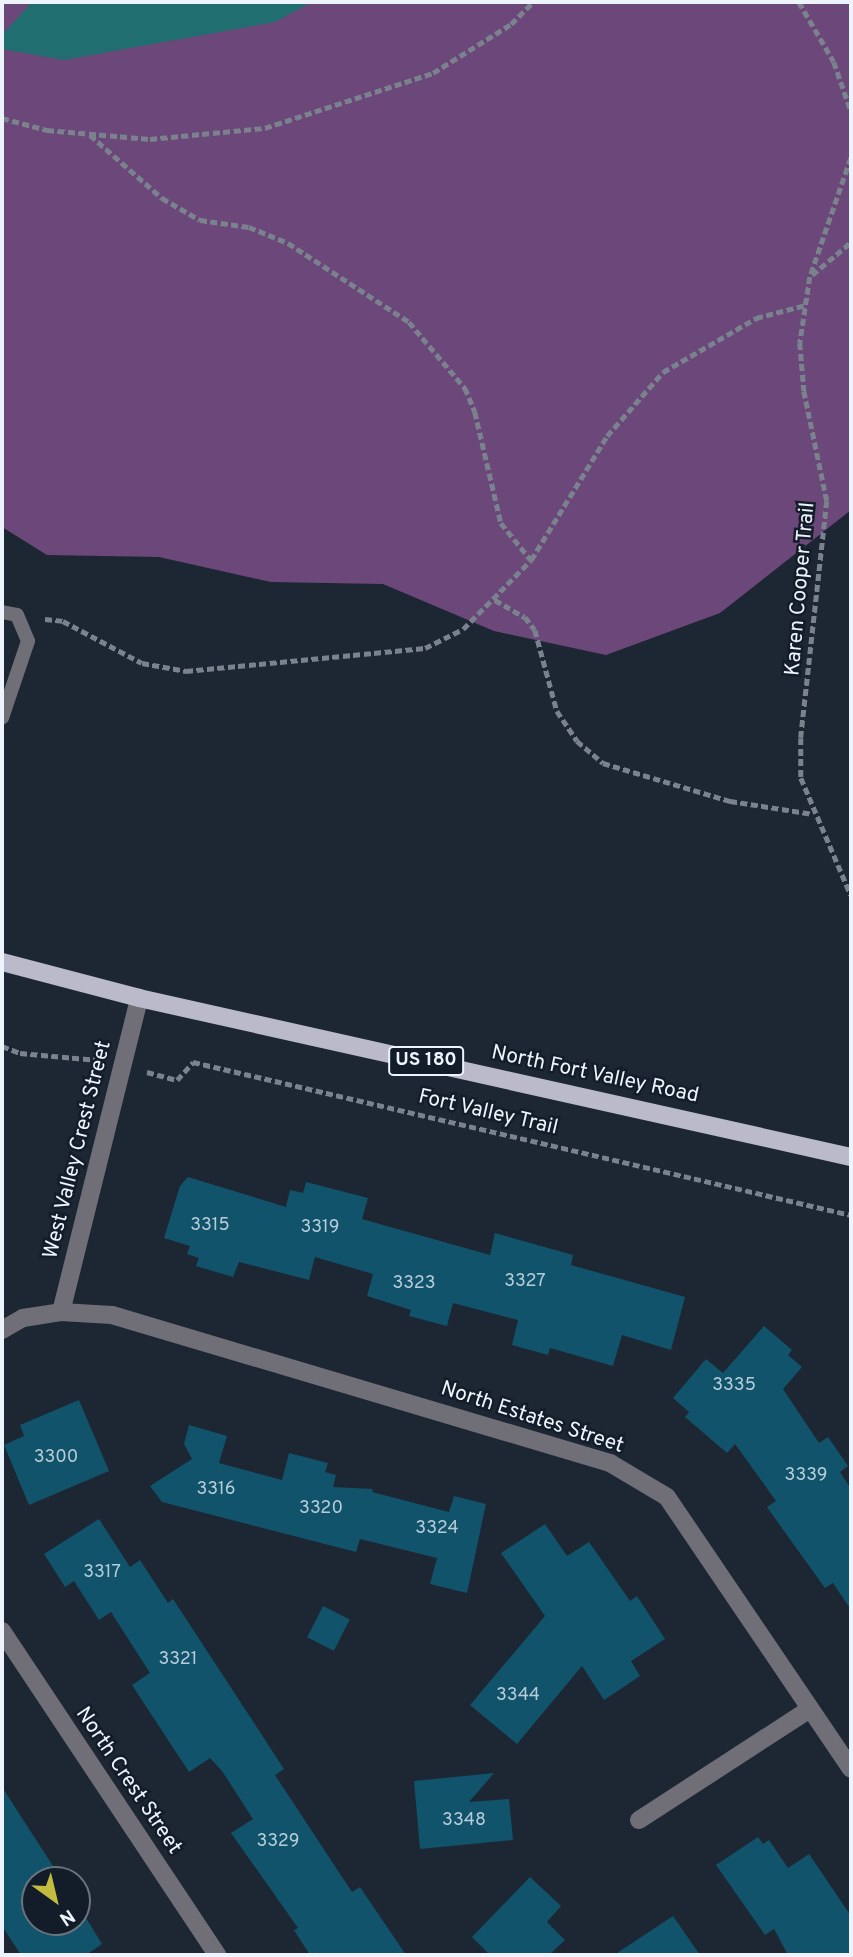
<!DOCTYPE html>
<html>
<head>
<meta charset="utf-8">
<style>
	body { margin:0 }
	#map { position:relative; width:853px; height:1957px; overflow:hidden; background:#1d2734; font-family:Overpass,sans-serif }
	div>[style] { position:absolute }
	[style*='--x'] { left:calc(var(--x)*1px); top:calc(var(--y)*1px); width:calc(var(--w)*1px); rotate:calc(var(--a)*1deg) }
	.forest>* { inset:0; background:#6c477a }
	.water>* { inset:0; background:#206e6f }
	.building>* { inset:0; background:#10536a; transform-origin:0 0 }
	.path>* { height:4.5px; margin-top:-2.25px; transform-origin:0; background:repeating-linear-gradient(90deg,#79828d 0 7px,transparent 0 10.5px) }
	.lane>* { height:14px; margin:-7px; padding:0 7px; transform-origin:7px; border-radius:7px; background:#706f78 }
	.street>* { height:18px; margin:-9px; padding:0 9px; transform-origin:9px; border-radius:9px; background:#706f78 }
	.primary>* { height:18px; margin:-9px; padding:0 9px; transform-origin:9px; border-radius:9px; background:#babacb }
	span { translate:-50% -50%; white-space:nowrap; text-align:center; line-height:1.15; -webkit-text-stroke:5px #131d2a; paint-order:stroke }
	.number-label { font-size:18px; color:#b6ccd8 }
	.number-label span { -webkit-text-stroke-width:0 }
	.shield-label span { padding:2px 5px; background:#131d2a; border:2px solid; border-radius:5px; -webkit-text-stroke-width:0 }
	.shield-label { font-size:19px; color:#edf4fd; font-weight:700 }
	.street-label { font-size:21px; color:#edf4fd }
	.frame { position:absolute; inset:0; border:4px solid #edf4fd; pointer-events:none }
	.north { position:absolute; left:21px; top:1866px; width:70px; height:70px; box-sizing:border-box; background:#131d2a; border:2px solid #6a737e; border-radius:50%; rotate:146deg; font-size:19px; font-weight:700; line-height:28px; text-align:center; color:#edf4fd }
	.north::after { content:''; display:block; margin:auto; width:24px; height:32px; background:#c3bd3f; clip-path:polygon(50% 0,100% 100%,50% 72%,0 100%) }
</style>
</head>
<body>
<div id="map">
	<div class="forest">
		<div style="clip-path:polygon(2px 2px,851px 2px,851px 510px,720px 613px,606px 655px,494px 631px,383px 584px,271px 582px,159px 557px,47px 555px,2px 527px)"></div>
	</div>
	<div class="water">
		<div style="clip-path:polygon(32px 2px,312px 2px,275px 22px,64px 60px,2px 49px,2px 35px)"></div>
	</div>
	<div class="building">
		<div style="clip-path:polygon(188px 1177px,286px 1207px,290px 1190px,303px 1193px,306px 1182px,368px 1198px,362px 1219px,490px 1255px,495px 1233px,573px 1255px,571px 1265px,685px 1297px,671px 1350px,622px 1335px,613px 1366px,550px 1348px,548px 1355px,512px 1345px,518px 1320px,453px 1303px,447px 1326px,409px 1316px,411px 1310px,367px 1296px,373px 1274px,315px 1257px,309px 1280px,239px 1262px,233px 1277px,196px 1266px,199px 1258px,187px 1254px,190px 1246px,164px 1238px,180px 1186px)"></div>
		<div style="clip-path:polygon(764px 1326px,792px 1350px,788px 1355px,802px 1367px,783px 1389px,819px 1443px,828px 1437px,848px 1466px,840px 1472px,851px 1489px,851px 1610px,833px 1583px,825px 1588px,789px 1538px,767px 1507px,776px 1501px,735px 1444px,727px 1453px,685px 1417px,689px 1412px,673px 1398px,706px 1359px,723px 1373px)"></div>
		<div style="clip-path:polygon(79px 1400px,109px 1471px,29px 1505px,4px 1445px,24px 1436px,20px 1425px)"></div>
		<div style="clip-path:polygon(189px 1425px,227px 1436px,219px 1463px,282px 1480px,289px 1453px,328px 1463px,325px 1472px,336px 1475px,333px 1487px,373px 1489px,372px 1492px,449px 1512px,454px 1496px,486px 1504px,467px 1593px,430px 1584px,437px 1558px,360px 1539px,356px 1552px,162px 1502px,150px 1486px,192px 1459px,184px 1444px)"></div>
		<div style="clip-path:polygon(99px 1519px,130px 1567px,140px 1560px,168px 1603px,173px 1599px,284px 1769px,275px 1775px,352px 1892px,360px 1887px,406px 1955px,310px 1955px,294px 1930px,298px 1928px,231px 1833px,253px 1819px,222px 1771px,210px 1758px,189px 1772px,132px 1685px,150px 1673px,111px 1612px,99px 1620px,74px 1581px,65px 1587px,44px 1554px)"></div>
		<div style="clip-path:polygon(545px 1524px,567px 1556px,589px 1542px,630px 1601px,637px 1596px,665px 1639px,631px 1661px,640px 1676px,604px 1700px,582px 1666px,517px 1744px,470px 1705px,545px 1616px,501px 1553px)"></div>
		<div style="left:323px;top:1606px;width:30px;height:35px;rotate:27deg"></div>
		<div style="clip-path:polygon(494px 1773px,469px 1802px,509px 1799px,513px 1840px,420px 1849px,414px 1781px)"></div>
		<div style="clip-path:polygon(2px 1787px,62px 1880px,35px 1880px,35px 1922px,77px 1922px,77px 1903px,102px 1944px,86px 1955px,21px 1955px,2px 1926px)"></div>
		<div style="clip-path:polygon(758px 1837px,763px 1844px,769px 1840px,788px 1868px,809px 1854px,851px 1916px,851px 1955px,788px 1955px,774px 1929px,765px 1935px,716px 1865px)"></div>
		<div style="clip-path:polygon(530px 1877px,561px 1906px,547px 1922px,565px 1940px,549px 1955px,490px 1955px,472px 1937px)"></div>
		<div style="clip-path:polygon(673px 1916px,700px 1955px,614px 1955px)"></div>
	</div>
	<div class="path">
		<div style="--x:799;--y:2;--w:69;--a:59.7"></div>
		<div style="--x:834;--y:62;--w:52;--a:70.9"></div>
		<div style="--x:2;--y:118;--w:47;--a:14.9"></div>
		<div style="--x:47;--y:130;--w:103;--a:5"></div>
		<div style="--x:150;--y:139;--w:116;--a:-5.5"></div>
		<div style="--x:265;--y:128;--w:177;--a:-18.1"></div>
		<div style="--x:433;--y:73;--w:92;--a:-32.1"></div>
		<div style="--x:511;--y:24;--w:31;--a:-45"></div>
		<div style="--x:90;--y:135;--w:96;--a:41.2"></div>
		<div style="--x:162;--y:198;--w:44;--a:30.1"></div>
		<div style="--x:200;--y:220;--w:49;--a:8.1"></div>
		<div style="--x:249;--y:227;--w:42;--a:22.3"></div>
		<div style="--x:288;--y:243;--w:145;--a:33.1"></div>
		<div style="--x:409;--y:322;--w:87;--a:49.7"></div>
		<div style="--x:465;--y:388;--w:26;--a:67"></div>
		<div style="--x:475;--y:412;--w:114;--a:76.8"></div>
		<div style="--x:501;--y:523;--w:48;--a:51"></div>
		<div style="--x:851;--y:158;--w:126;--a:109"></div>
		<div style="--x:810;--y:277;--w:67;--a:98.6"></div>
		<div style="--x:800;--y:343;--w:48;--a:85.2"></div>
		<div style="--x:804;--y:391;--w:112;--a:78.2"></div>
		<div style="--x:827;--y:501;--w:238;--a:96.3"></div>
		<div style="--x:801;--y:738;--w:40;--a:90"></div>
		<div style="--x:801;--y:778;--w:127;--a:66.9"></div>
		<div style="--x:812;--y:275;--w:51;--a:-40.2"></div>
		<div style="--x:495;--y:600;--w:34;--a:30"></div>
		<div style="--x:525;--y:617;--w:16;--a:52"></div>
		<div style="--x:535;--y:630;--w:84;--a:74.8"></div>
		<div style="--x:557;--y:711;--w:36;--a:56"></div>
		<div style="--x:577;--y:741;--w:34;--a:40"></div>
		<div style="--x:603;--y:763;--w:133;--a:16.7"></div>
		<div style="--x:730;--y:801;--w:84;--a:8.9"></div>
		<div style="--x:45;--y:619;--w:18;--a:6"></div>
		<div style="--x:63;--y:621;--w:89;--a:28"></div>
		<div style="--x:142;--y:663;--w:45;--a:10.3"></div>
		<div style="--x:186;--y:671;--w:240;--a:-5.5"></div>
		<div style="--x:425;--y:648;--w:42;--a:-26.6"></div>
		<div style="--x:463;--y:629;--w:97;--a:-45.4"></div>
		<div style="--x:531;--y:560;--w:145;--a:-58.5"></div>
		<div style="--x:607;--y:436;--w:85;--a:-48.8"></div>
		<div style="--x:663;--y:372;--w:108;--a:-30.1"></div>
		<div style="--x:756;--y:318;--w:52;--a:-14.6"></div>
		<div style="--x:2;--y:1046;--w:19;--a:21"></div>
		<div style="--x:20;--y:1053;--w:78;--a:5.1"></div>
		<div style="--x:147;--y:1072;--w:31;--a:15"></div>
		<div style="--x:177;--y:1080;--w:24;--a:-48"></div>
		<div style="--x:193;--y:1062;--w:676;--a:13.09"></div>
	</div>
	<div class="lane">
		<div style="--x:2;--y:612;--w:15;--a:11"></div>
		<div style="--x:17;--y:615;--w:28;--a:67"></div>
		<div style="--x:28;--y:641;--w:81;--a:108.7"></div>
	</div>
	<div class="street">
		<div style="--x:61;--y:1312;--w:324;--a:-76"></div>
		<div style="--x:2;--y:1330;--w:24;--a:-30"></div>
		<div style="--x:23;--y:1318;--w:38;--a:-9"></div>
		<div style="--x:61;--y:1312;--w:51;--a:3.4"></div>
		<div style="--x:112;--y:1315;--w:520;--a:16.55"></div>
		<div style="--x:610;--y:1463;--w:66;--a:30.8"></div>
		<div style="--x:667;--y:1497;--w:328;--a:55.9"></div>
		<div style="--x:2;--y:1631;--w:389;--a:56.4"></div>
		<div style="--x:639;--y:1820;--w:204;--a:-33"></div>
	</div>
	<div class="primary">
		<div style="--x:2;--y:962;--w:142;--a:14.7"></div>
		<div style="--x:139;--y:998;--w:730;--a:12.59"></div>
	</div>
	<div class="number-label">
		<span style="left:210px;top:1226px">3315</span>
		<span style="left:320px;top:1228px">3319</span>
		<span style="left:525px;top:1282px">3327</span>
		<span style="left:414px;top:1284px">3323</span>
		<span style="left:734px;top:1386px">3335</span>
		<span style="left:56px;top:1458px">3300</span>
		<span style="left:806px;top:1476px">3339</span>
		<span style="left:216px;top:1490px">3316</span>
		<span style="left:321px;top:1509px">3320</span>
		<span style="left:437px;top:1529px">3324</span>
		<span style="left:102px;top:1573px">3317</span>
		<span style="left:178px;top:1660px">3321</span>
		<span style="left:518px;top:1696px">3344</span>
		<span style="left:464px;top:1821px">3348</span>
		<span style="left:278px;top:1842px">3329</span>
	</div>
	<div class="shield-label">
		<span style="left:426px;top:1061px">US 180</span>
	</div>
	<div class="street-label">
		<span style="left:801px;top:589px;rotate:-85deg">Karen Cooper Trail</span>
		<span style="left:595px;top:1075px;rotate:12deg">North Fort Valley Road</span>
		<span style="left:488px;top:1113px;rotate:13deg">Fort Valley Trail</span>
		<span style="left:78px;top:1150px;rotate:-76deg">West Valley Crest Street</span>
		<span style="left:532px;top:1418px;rotate:18deg">North Estates Street</span>
		<span style="left:128px;top:1781px;rotate:56deg">North Crest Street</span>
	</div>
	<div class="frame"></div>
	<div class="north">N</div>
</div>
</body>
</html>
